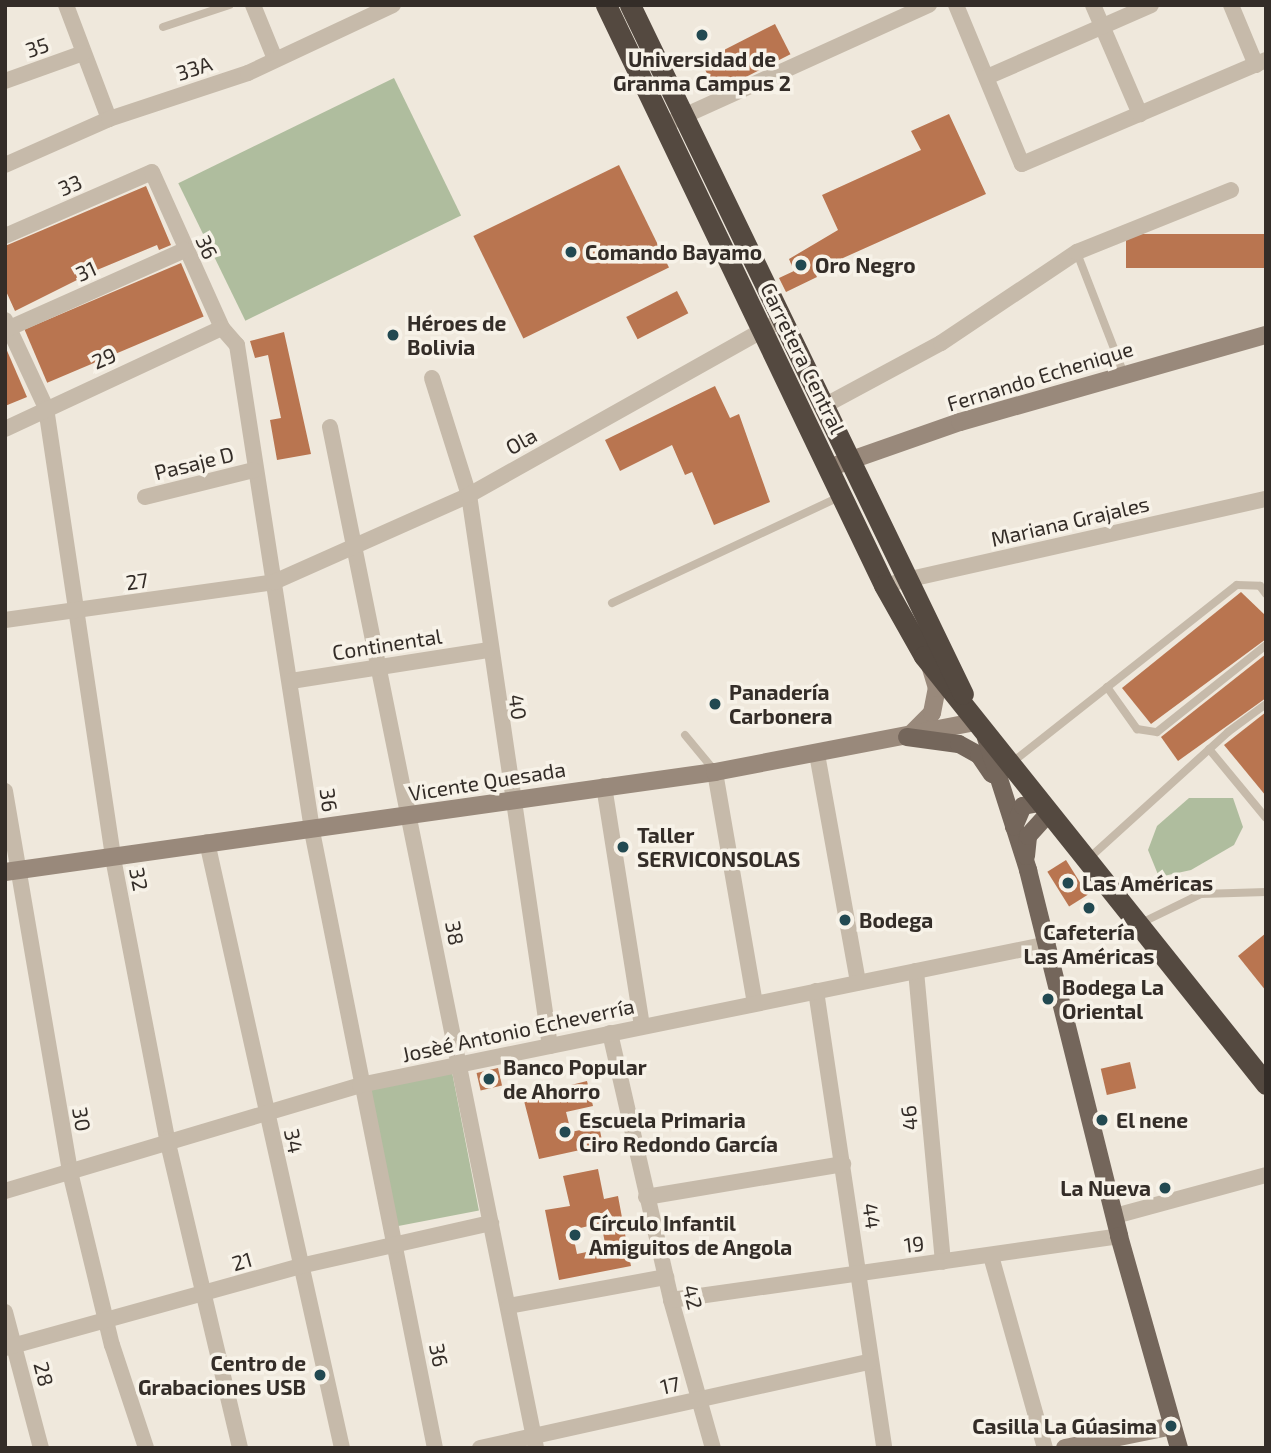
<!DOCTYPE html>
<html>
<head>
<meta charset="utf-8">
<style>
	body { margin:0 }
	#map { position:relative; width:1271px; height:1453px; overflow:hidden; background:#efe8dc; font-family:"Exo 2",sans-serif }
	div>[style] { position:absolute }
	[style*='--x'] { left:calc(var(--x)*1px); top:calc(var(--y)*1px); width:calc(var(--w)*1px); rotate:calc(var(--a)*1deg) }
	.green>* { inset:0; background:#afbd9e; transform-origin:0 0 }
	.building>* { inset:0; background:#b97550; transform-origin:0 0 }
	.lane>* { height:8px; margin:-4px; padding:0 4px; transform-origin:4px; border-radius:4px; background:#c6baaa }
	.street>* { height:16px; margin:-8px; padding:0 8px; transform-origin:8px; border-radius:8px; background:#c6baaa }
	.secondary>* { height:18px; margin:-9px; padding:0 9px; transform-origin:9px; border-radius:9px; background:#99897b }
	.primary>* { height:18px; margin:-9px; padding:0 9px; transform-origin:9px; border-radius:9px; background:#74665b }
	.highway>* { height:21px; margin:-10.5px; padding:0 10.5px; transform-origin:10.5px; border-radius:10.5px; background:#544940 }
	.dots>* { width:19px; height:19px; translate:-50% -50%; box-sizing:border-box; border:4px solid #f7f2e8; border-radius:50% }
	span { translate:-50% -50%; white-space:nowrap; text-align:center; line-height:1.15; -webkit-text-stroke:7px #f7f2e8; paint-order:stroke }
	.street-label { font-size:21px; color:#342d28 }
	.poi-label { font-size:21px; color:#342d28; font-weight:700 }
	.left { translate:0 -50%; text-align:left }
	.right { translate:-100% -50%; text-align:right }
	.frame { position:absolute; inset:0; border:7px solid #342d28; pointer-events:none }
</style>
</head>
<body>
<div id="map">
	<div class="green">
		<div style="left:394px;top:78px;width:153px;height:240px;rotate:64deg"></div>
		<div style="clip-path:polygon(1189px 798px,1233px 798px,1243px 827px,1234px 845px,1191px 870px,1159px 877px,1148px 850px,1157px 826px)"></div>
		<div style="left:452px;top:1072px;width:141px;height:86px;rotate:79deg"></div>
	</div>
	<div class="building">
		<div style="left:775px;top:24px;width:34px;height:83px;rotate:63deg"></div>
		<div style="clip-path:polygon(949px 114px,986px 194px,814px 271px,817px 277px,786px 292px,779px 278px,794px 271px,789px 259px,838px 230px,822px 195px,921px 150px,911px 131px)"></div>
		<div style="left:619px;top:165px;width:114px;height:162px;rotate:64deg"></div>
		<div style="clip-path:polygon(146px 186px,171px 245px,159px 250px,157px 245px,97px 270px,15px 311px,5px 289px,5px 246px)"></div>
		<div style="left:1266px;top:234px;width:34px;height:140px;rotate:90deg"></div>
		<div style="left:181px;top:263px;width:58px;height:170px;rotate:67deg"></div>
		<div style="left:677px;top:291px;width:25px;height:57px;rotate:63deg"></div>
		<div style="clip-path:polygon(284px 332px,311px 454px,277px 460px,270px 420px,281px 418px,268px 355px,255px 358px,250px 341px)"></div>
		<div style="clip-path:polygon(5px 346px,27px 397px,5px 406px)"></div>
		<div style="clip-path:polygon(715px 386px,730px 418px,739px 414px,770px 502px,714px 525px,692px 472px,685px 475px,672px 445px,620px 471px,605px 440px)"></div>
		<div style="clip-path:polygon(1241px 592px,1266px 616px,1266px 639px,1151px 724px,1122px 688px)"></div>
		<div style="clip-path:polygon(1266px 654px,1266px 698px,1178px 761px,1161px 737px)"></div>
		<div style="clip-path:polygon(1266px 712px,1266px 796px,1224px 745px)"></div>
		<div style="left:1066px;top:860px;width:41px;height:22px;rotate:58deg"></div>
		<div style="clip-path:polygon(1266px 933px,1266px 991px,1238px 956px)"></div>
		<div style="left:1130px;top:1062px;width:27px;height:30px;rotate:77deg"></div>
		<div style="left:498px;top:1068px;width:18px;height:22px;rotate:77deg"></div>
		<div style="clip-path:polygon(587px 1081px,593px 1106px,566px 1112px,571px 1132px,599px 1126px,603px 1145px,539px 1159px,523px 1097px)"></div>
		<div style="clip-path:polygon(evenodd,598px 1169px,604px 1199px,618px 1196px,631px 1266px,559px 1280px,545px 1210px,570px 1206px,563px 1176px,598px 1169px,601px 1223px,606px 1248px,577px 1254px,572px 1230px,601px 1223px)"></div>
	</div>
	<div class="lane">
		<div style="--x:163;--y:27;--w:70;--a:-18.4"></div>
		<div style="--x:1077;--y:253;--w:130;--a:68.8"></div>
		<div style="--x:612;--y:603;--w:251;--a:-25"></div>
		<div style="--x:1107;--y:687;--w:52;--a:54.5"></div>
		<div style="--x:1137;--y:729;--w:20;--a:9"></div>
		<div style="--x:1157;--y:732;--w:139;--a:-38.6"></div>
		<div style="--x:685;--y:735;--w:45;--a:50.4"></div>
		<div style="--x:1209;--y:749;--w:89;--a:50.4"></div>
		<div style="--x:1010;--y:764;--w:289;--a:-38.3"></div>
		<div style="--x:1237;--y:585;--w:23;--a:2"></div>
		<div style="--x:1260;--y:586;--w:10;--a:53"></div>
		<div style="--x:1087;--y:860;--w:190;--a:-42.2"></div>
		<div style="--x:1228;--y:732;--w:47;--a:-36.4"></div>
		<div style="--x:1139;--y:924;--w:69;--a:-25.8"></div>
		<div style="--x:1201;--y:894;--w:65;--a:-1.8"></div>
	</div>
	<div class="street">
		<div style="--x:66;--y:5;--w:122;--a:69.3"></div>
		<div style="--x:253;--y:5;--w:58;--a:67.8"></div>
		<div style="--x:956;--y:5;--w:172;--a:67.5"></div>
		<div style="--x:1022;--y:164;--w:265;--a:-23.1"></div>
		<div style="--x:1093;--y:5;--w:119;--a:66.7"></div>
		<div style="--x:1231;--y:5;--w:65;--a:67.4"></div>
		<div style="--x:987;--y:77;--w:179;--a:-23.7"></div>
		<div style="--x:5;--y:81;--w:83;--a:-19.7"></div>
		<div style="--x:675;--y:120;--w:279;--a:-24.4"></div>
		<div style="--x:5;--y:165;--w:114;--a:-23.9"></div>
		<div style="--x:109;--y:119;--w:146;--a:-18.3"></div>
		<div style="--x:248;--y:73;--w:160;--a:-25.1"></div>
		<div style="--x:5;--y:236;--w:160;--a:-23.5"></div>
		<div style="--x:152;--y:172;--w:171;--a:65.8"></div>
		<div style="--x:222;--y:328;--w:23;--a:49"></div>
		<div style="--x:237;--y:345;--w:492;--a:81.2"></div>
		<div style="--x:312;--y:831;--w:629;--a:78.73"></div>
		<div style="--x:5;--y:320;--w:97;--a:65"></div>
		<div style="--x:46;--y:408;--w:455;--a:81.5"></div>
		<div style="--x:113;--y:858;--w:286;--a:79.1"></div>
		<div style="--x:167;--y:1139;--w:318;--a:76.7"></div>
		<div style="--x:5;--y:330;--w:197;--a:-24"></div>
		<div style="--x:432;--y:378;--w:123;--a:72.5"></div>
		<div style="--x:469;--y:495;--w:557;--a:81.64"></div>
		<div style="--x:822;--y:407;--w:135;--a:-28.3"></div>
		<div style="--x:941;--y:343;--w:164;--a:-33.8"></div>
		<div style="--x:1077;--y:252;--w:166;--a:-21.9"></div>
		<div style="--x:330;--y:427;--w:1042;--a:78.59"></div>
		<div style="--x:5;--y:429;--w:239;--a:-25"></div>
		<div style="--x:145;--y:497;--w:112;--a:-13.9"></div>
		<div style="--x:897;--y:582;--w:378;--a:-12.7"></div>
		<div style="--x:5;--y:620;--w:272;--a:-8"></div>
		<div style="--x:274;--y:582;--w:214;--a:-24"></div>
		<div style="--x:469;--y:495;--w:347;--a:-29.3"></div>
		<div style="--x:291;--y:681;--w:199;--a:-8.9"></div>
		<div style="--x:817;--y:754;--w:232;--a:79.8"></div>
		<div style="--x:715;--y:772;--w:235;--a:80.2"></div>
		<div style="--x:604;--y:786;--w:243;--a:81"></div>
		<div style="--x:5;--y:791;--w:387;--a:80.3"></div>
		<div style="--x:70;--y:1172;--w:178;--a:76.4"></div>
		<div style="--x:112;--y:1345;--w:108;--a:71.7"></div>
		<div style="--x:207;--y:842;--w:621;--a:77.44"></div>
		<div style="--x:916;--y:971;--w:292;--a:84.7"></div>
		<div style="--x:816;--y:991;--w:462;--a:81.5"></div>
		<div style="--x:610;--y:1033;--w:274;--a:77.1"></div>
		<div style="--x:671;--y:1300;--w:154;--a:74.2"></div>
		<div style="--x:5;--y:1191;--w:370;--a:-16.6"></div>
		<div style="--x:360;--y:1085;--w:702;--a:-11.58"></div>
		<div style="--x:646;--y:1197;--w:200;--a:-9.5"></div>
		<div style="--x:1115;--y:1216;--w:156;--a:-15.2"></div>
		<div style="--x:991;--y:1256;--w:199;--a:74.3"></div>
		<div style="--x:671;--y:1300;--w:453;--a:-8.1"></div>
		<div style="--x:509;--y:1306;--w:160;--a:-10.5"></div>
		<div style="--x:5;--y:1312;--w:141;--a:75.2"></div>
		<div style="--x:5;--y:1348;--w:306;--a:-15.5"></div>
		<div style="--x:300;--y:1266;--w:196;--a:-12.7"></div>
		<div style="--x:480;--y:1448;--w:398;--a:-12.5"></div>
	</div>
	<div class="secondary">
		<div style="--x:837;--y:465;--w:130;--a:-19.3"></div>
		<div style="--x:960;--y:422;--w:318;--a:-15.9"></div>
		<div style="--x:910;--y:735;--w:31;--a:-45"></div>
		<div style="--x:932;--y:713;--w:25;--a:-79"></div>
		<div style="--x:937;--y:688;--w:21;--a:-107"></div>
		<div style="--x:5;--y:872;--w:717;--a:-8.02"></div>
		<div style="--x:715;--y:772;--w:264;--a:-10.9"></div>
		<div style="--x:1065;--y:1448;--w:109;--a:-11.6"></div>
	</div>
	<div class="primary">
		<div style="--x:907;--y:737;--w:52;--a:7.7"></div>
		<div style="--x:959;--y:744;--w:23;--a:29"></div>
		<div style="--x:979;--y:755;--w:23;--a:56"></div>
		<div style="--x:986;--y:738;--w:139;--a:72.3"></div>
		<div style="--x:1028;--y:870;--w:377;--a:76"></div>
		<div style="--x:1119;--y:1236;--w:220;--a:74.2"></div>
		<div style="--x:1014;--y:827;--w:23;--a:-67"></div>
		<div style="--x:1023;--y:806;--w:15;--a:-11"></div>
		<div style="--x:1026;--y:856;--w:20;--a:-84"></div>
		<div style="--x:1028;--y:836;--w:28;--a:-48"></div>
	</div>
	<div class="highway">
		<div style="--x:606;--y:5;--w:643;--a:64.39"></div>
		<div style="--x:884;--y:585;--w:81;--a:60.6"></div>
		<div style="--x:924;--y:656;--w:548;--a:51.37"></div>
		<div style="--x:630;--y:5;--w:765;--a:64.21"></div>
	</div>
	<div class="dots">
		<div style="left:702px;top:35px;background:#224951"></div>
		<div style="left:571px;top:252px;background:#224951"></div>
		<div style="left:801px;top:265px;background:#224951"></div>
		<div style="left:393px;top:335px;background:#224951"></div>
		<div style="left:715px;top:704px;background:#224951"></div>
		<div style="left:623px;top:847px;background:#224951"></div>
		<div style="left:1068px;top:883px;background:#224951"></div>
		<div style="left:1089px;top:908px;background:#224951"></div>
		<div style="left:845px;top:920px;background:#224951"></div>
		<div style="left:1048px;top:999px;background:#224951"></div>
		<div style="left:489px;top:1079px;background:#224951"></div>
		<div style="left:1102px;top:1120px;background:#224951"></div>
		<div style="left:565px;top:1132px;background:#224951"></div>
		<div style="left:1165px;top:1188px;background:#224951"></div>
		<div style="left:575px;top:1235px;background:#224951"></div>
		<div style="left:320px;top:1375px;background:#224951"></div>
		<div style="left:1171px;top:1426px;background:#224951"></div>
	</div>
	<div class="street-label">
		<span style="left:37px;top:47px;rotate:-19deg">35</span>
		<span style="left:194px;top:68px;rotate:-18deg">33A</span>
		<span style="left:70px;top:185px;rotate:-23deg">33</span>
		<span style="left:207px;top:247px;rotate:66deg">36</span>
		<span style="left:86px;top:271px;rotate:-24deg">31</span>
		<span style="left:104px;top:358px;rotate:-24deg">29</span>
		<span style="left:803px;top:358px;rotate:64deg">Carretera Central</span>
		<span style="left:1040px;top:376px;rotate:-17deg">Fernando Echenique</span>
		<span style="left:521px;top:441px;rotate:-29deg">Ola</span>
		<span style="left:194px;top:463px;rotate:-14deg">Pasaje D</span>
		<span style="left:1070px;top:521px;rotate:-13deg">Mariana Grajales</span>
		<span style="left:137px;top:581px;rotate:-8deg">27</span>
		<span style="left:387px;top:644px;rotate:-9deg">Continental</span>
		<span style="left:518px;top:707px;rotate:82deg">40</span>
		<span style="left:487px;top:781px;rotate:-9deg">Vicente Quesada</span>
		<span style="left:329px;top:800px;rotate:82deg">36</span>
		<span style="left:139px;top:879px;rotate:79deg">32</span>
		<span style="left:455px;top:933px;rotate:79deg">38</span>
		<span style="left:518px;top:1030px;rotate:-12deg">Josèé Antonio Echeverría</span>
		<span style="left:909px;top:1118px;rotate:-95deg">46</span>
		<span style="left:82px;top:1119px;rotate:80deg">30</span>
		<span style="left:294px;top:1141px;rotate:78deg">34</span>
		<span style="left:872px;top:1216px;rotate:82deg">44</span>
		<span style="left:914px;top:1244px;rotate:-6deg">19</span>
		<span style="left:242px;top:1261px;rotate:-16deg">21</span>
		<span style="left:693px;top:1297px;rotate:76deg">42</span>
		<span style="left:439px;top:1355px;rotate:79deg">36</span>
		<span style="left:44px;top:1374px;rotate:76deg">28</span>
		<span style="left:670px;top:1385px;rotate:-12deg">17</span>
	</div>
	<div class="poi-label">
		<span style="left:702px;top:71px">Universidad de<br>Granma Campus 2</span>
		<span class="left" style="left:585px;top:252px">Comando Bayamo</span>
		<span class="left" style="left:815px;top:265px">Oro Negro</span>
		<span class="left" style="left:407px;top:335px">Héroes de<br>Bolivia</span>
		<span class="left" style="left:729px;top:704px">Panadería<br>Carbonera</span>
		<span class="left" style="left:637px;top:847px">Taller<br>SERVICONSOLAS</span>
		<span class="left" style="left:1082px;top:883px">Las Américas</span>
		<span class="left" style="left:859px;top:920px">Bodega</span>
		<span style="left:1089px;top:944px">Cafetería<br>Las Américas</span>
		<span class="left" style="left:1062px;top:999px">Bodega La<br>Oriental</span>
		<span class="left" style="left:503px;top:1079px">Banco Popular<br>de Ahorro</span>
		<span class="left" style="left:579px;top:1132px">Escuela Primaria<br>Ciro Redondo García</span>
		<span class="left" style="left:1116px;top:1120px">El nene</span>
		<span class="right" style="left:1151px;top:1188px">La Nueva</span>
		<span class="left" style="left:589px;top:1235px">Círculo Infantil<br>Amiguitos de Angola</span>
		<span class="right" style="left:306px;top:1375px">Centro de<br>Grabaciones USB</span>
		<span class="right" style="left:1157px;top:1426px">Casilla La Gúasima</span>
	</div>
	<div class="frame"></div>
</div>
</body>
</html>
